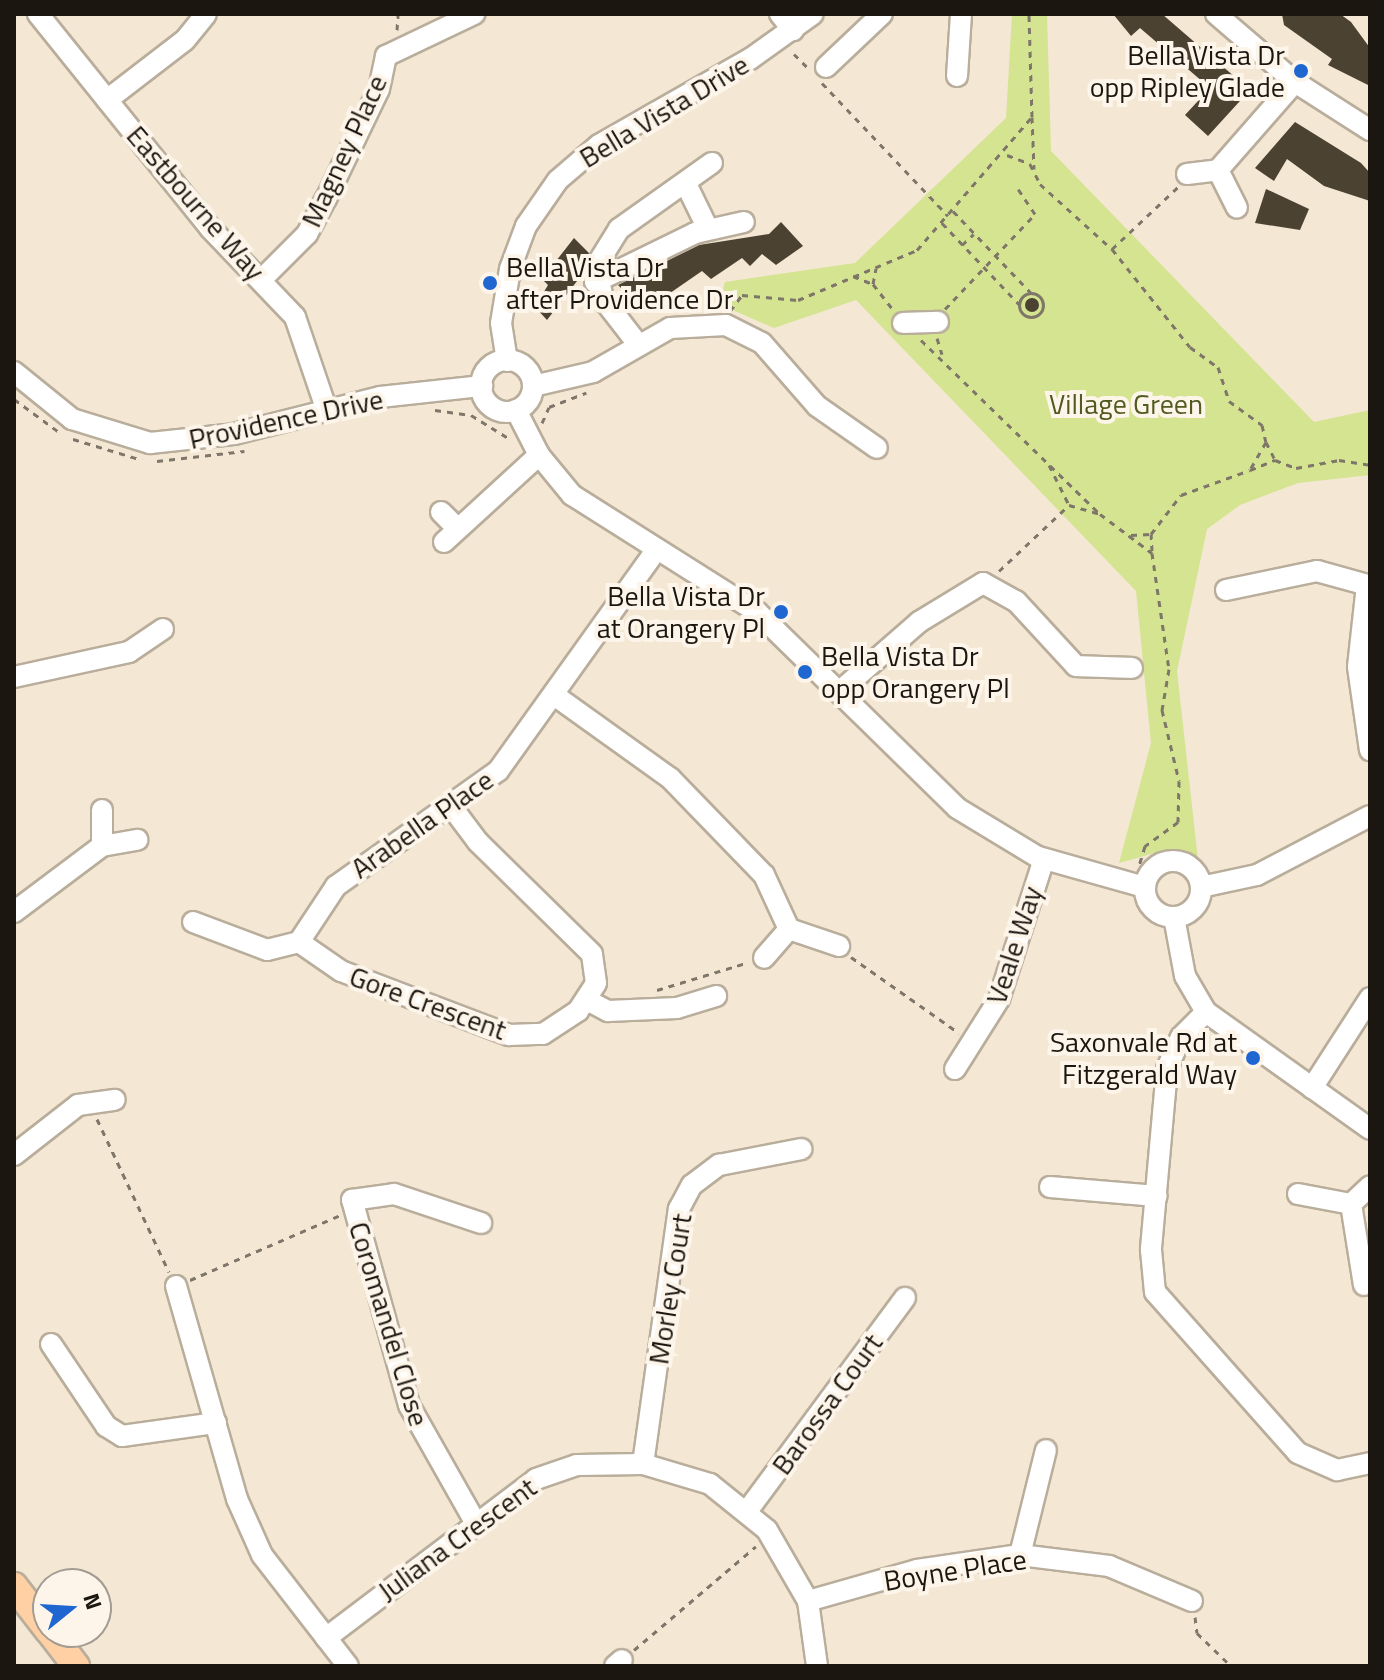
<!DOCTYPE html>
<html>
<head>
<meta charset="utf-8">
<style>
	body { margin:0 }
	#map { position:relative; width:1384px; height:1680px; overflow:hidden; background:#f4e7d4; font-family:"Titillium Web",sans-serif }
	div>[style] { position:absolute }
	[style*='--x'] { left:calc(var(--x)*1px); top:calc(var(--y)*1px); width:calc(var(--w)*1px); rotate:calc(var(--a)*1deg) }
	.green>* { inset:0; background:#d4e490 }
	.building>* { inset:0; background:#4c4232 }
	.round { border-radius:50% }
	.path>* { height:3px; margin-top:-1.5px; transform-origin:0; background:repeating-linear-gradient(90deg,#7f766a 0 6px,transparent 0 12px) }
	.path>.ring { margin:-1.5px; padding:0; box-sizing:content-box; background:none; border:3px solid #7f766a; border-radius:50% }
	.roads { filter:drop-shadow(2px 0 #b9ad9b) drop-shadow(-2px 0 #b9ad9b) drop-shadow(0 2px #b9ad9b) drop-shadow(0 -2px #b9ad9b) }
	.minor>* { height:20px; margin:-10px; padding:0 10px; transform-origin:10px; border-radius:10px; background:#fff }
	.minor>.ring { margin:-10px; padding:0; box-sizing:content-box; background:none; border:20px solid #fff; border-radius:50% }
	.major>* { height:26px; margin:-13px; padding:0 13px; transform-origin:13px; border-radius:13px; background:#ffd0a4 }
	.dots>* { width:22px; height:22px; translate:-50% -50%; box-sizing:border-box; border:4px solid #fdf5ea; border-radius:50% }
	span { translate:-50% -50%; white-space:nowrap; text-align:center; line-height:1.15; -webkit-text-stroke:8px #fdf5ea; paint-order:stroke }
	.poi-label { font-size:28px; color:#1b1610 }
	.right { translate:-100% -50%; text-align:right }
	.left { translate:0 -50%; text-align:left }
	.street-label { font-size:28px; color:#1b1610 }
	.park-label { font-size:28px; color:#515a1f }
	.frame { position:absolute; inset:0; border:16px solid #1b1610; pointer-events:none }
	.north { position:absolute; left:32px; top:1568px; width:80px; height:80px; box-sizing:border-box; background:#fdf5ea; border:2px solid #a39c93; border-radius:50%; rotate:72deg; font-size:22px; font-weight:700; line-height:32px; text-align:center; color:#1b1610 }
	.north::after { content:''; display:block; margin:auto; width:28px; height:36px; background:#1f66d1; clip-path:polygon(50% 0,100% 100%,50% 72%,0 100%) }
</style>
</head>
<body>
<div id="map">
	<div class="green">
		<div style="clip-path:polygon(1012px 14px,1047px 14px,1051px 151px,1314px 422px,1370px 410px,1370px 475px,1298px 483px,1240px 505px,1207px 529px,1177px 671px,1198px 860px,1165px 850px,1119px 863px,1151px 743px,1136px 591px,856px 300px,774px 328px,719px 304px,725px 282px,855px 263px,1006px 118px)"></div>
	</div>
	<div class="building">
		<div style="clip-path:polygon(1113px 14px,1162px 14px,1250px 90px,1208px 136px,1185px 115px,1210px 88px,1140px 28px,1131px 36px)"></div>
		<div style="clip-path:polygon(1282px 14px,1340px 14px,1351px 22px,1370px 48px,1370px 86px,1328px 65px,1332px 59px,1284px 25px)"></div>
		<div style="clip-path:polygon(1295px 122px,1361px 163px,1370px 173px,1370px 201px,1324px 186px,1287px 159px,1274px 181px,1255px 168px)"></div>
		<div style="clip-path:polygon(1266px 189px,1309px 209px,1300px 230px,1255px 223px)"></div>
		<div style="clip-path:polygon(781px 222px,803px 246px,776px 265px,762px 254px,750px 266px,742px 258px,711px 279px,702px 271px,660px 300px,651px 293px,638px 305px,618px 285px,699px 245px,769px 234px)"></div>
		<div style="clip-path:polygon(574px 238px,589px 253px,584px 272px,547px 320px,535px 307px,548px 285px,542px 279px)"></div>
		<div class="round" style="left:1025px;top:298px;width:14px;height:14px"></div>
	</div>
	<div class="path">
		<div style="--x:397;--y:30;--w:16;--a:-86"></div>
		<div style="--x:794;--y:54;--w:20;--a:45"></div>
		<div style="--x:822;--y:83;--w:183;--a:46.5"></div>
		<div style="--x:1032;--y:117;--w:52;--a:87.8"></div>
		<div style="--x:1007;--y:155;--w:25;--a:21"></div>
		<div style="--x:1030;--y:164;--w:22;--a:63"></div>
		<div style="--x:1040;--y:184;--w:97;--a:42.1"></div>
		<div style="--x:1112;--y:249;--w:125;--a:51.5"></div>
		<div style="--x:1190;--y:347;--w:34;--a:36"></div>
		<div style="--x:1218;--y:367;--w:36;--a:72"></div>
		<div style="--x:1229;--y:401;--w:41;--a:36"></div>
		<div style="--x:1262;--y:425;--w:17;--a:77"></div>
		<div style="--x:1266;--y:442;--w:32;--a:120"></div>
		<div style="--x:1250;--y:470;--w:27;--a:-22"></div>
		<div style="--x:1275;--y:460;--w:22;--a:21"></div>
		<div style="--x:1296;--y:468;--w:44;--a:-10.5"></div>
		<div style="--x:1339;--y:460;--w:31;--a:9"></div>
		<div style="--x:953;--y:211;--w:113;--a:46.4"></div>
		<div style="--x:942;--y:223;--w:112;--a:46.5"></div>
		<div style="--x:962;--y:245;--w:16;--a:-43"></div>
		<div style="--x:1112;--y:249;--w:91;--a:-43.2"></div>
		<div style="--x:853;--y:276;--w:22;--a:22"></div>
		<div style="--x:873;--y:284;--w:34;--a:52"></div>
		<div style="--x:873;--y:284;--w:16;--a:-79"></div>
		<div class="ring" style="left:1019px;top:293px;width:21px;height:21px"></div>
		<div style="--x:945;--y:309;--w:131;--a:-46.5"></div>
		<div style="--x:1035;--y:214;--w:30;--a:-124"></div>
		<div style="--x:730;--y:311;--w:20;--a:-53"></div>
		<div style="--x:742;--y:295;--w:56;--a:5.1"></div>
		<div style="--x:798;--y:300;--w:129;--a:-22.8"></div>
		<div style="--x:917;--y:250;--w:176;--a:-49.2"></div>
		<div style="--x:1032;--y:117;--w:103;--a:-91.7"></div>
		<div style="--x:937;--y:338;--w:17;--a:73"></div>
		<div style="--x:921;--y:340;--w:250;--a:44.2"></div>
		<div style="--x:1100;--y:514;--w:65;--a:36.9"></div>
		<div style="--x:1152;--y:553;--w:117;--a:81.7"></div>
		<div style="--x:1169;--y:669;--w:42;--a:99.7"></div>
		<div style="--x:1162;--y:710;--w:73;--a:76.5"></div>
		<div style="--x:1179;--y:781;--w:41;--a:91.4"></div>
		<div style="--x:1178;--y:822;--w:41;--a:144"></div>
		<div style="--x:1145;--y:846;--w:24;--a:107"></div>
		<div style="--x:14;--y:399;--w:56;--a:36.3"></div>
		<div style="--x:435;--y:410;--w:36;--a:8"></div>
		<div style="--x:471;--y:415;--w:46;--a:31.6"></div>
		<div style="--x:542;--y:423;--w:17;--a:-66"></div>
		<div style="--x:549;--y:407;--w:40;--a:-21"></div>
		<div style="--x:73;--y:439;--w:72;--a:16.9"></div>
		<div style="--x:1266;--y:442;--w:20;--a:63"></div>
		<div style="--x:157;--y:461;--w:88;--a:-6.6"></div>
		<div style="--x:1049;--y:465;--w:45;--a:63.4"></div>
		<div style="--x:1069;--y:505;--w:32;--a:16"></div>
		<div style="--x:1131;--y:535;--w:20;--a:-3"></div>
		<div style="--x:1152;--y:551;--w:17;--a:-93"></div>
		<div style="--x:1151;--y:534;--w:49;--a:-52.4"></div>
		<div style="--x:1181;--y:495;--w:73;--a:-19.9"></div>
		<div style="--x:999;--y:571;--w:96;--a:-43.3"></div>
		<div style="--x:851;--y:957;--w:132;--a:35.1"></div>
		<div style="--x:657;--y:990;--w:96;--a:-16.9"></div>
		<div style="--x:97;--y:1119;--w:169;--a:64.8"></div>
		<div style="--x:190;--y:1280;--w:163;--a:-23.4"></div>
		<div style="--x:1195;--y:1617;--w:16;--a:83"></div>
		<div style="--x:1197;--y:1633;--w:47;--a:44.1"></div>
		<div style="--x:634;--y:1650;--w:160;--a:-40.4"></div>
	</div>
	<div class="roads">
		<div class="minor">
			<div style="--x:38;--y:14;--w:275;--a:51.2"></div>
			<div style="--x:210;--y:228;--w:123;--a:46.3"></div>
			<div style="--x:295;--y:317;--w:96;--a:71.2"></div>
			<div style="--x:780;--y:14;--w:21;--a:51"></div>
			<div style="--x:1216;--y:14;--w:104;--a:40.7"></div>
			<div style="--x:1295;--y:82;--w:89;--a:32.6"></div>
			<div style="--x:826;--y:67;--w:77;--a:-43.4"></div>
			<div style="--x:957;--y:76;--w:62;--a:-86.3"></div>
			<div style="--x:107;--y:100;--w:98;--a:-37.6"></div>
			<div style="--x:185;--y:40;--w:33;--a:-51"></div>
			<div style="--x:1218;--y:170;--w:42;--a:63.4"></div>
			<div style="--x:1187;--y:174;--w:31;--a:-7"></div>
			<div style="--x:1218;--y:170;--w:117;--a:-48.8"></div>
			<div style="--x:687;--y:186;--w:48;--a:64"></div>
			<div style="--x:262;--y:279;--w:64;--a:-45"></div>
			<div style="--x:307;--y:234;--w:40;--a:-62"></div>
			<div style="--x:326;--y:199;--w:122;--a:-64.3"></div>
			<div style="--x:379;--y:89;--w:34;--a:-78"></div>
			<div style="--x:386;--y:56;--w:98;--a:-25.5"></div>
			<div style="--x:595;--y:282;--w:111;--a:-26.1"></div>
			<div style="--x:695;--y:233;--w:50;--a:-12.7"></div>
			<div style="--x:903;--y:323;--w:35;--a:-2"></div>
			<div style="--x:637;--y:343;--w:56;--a:-127.7"></div>
			<div style="--x:603;--y:299;--w:34;--a:-102"></div>
			<div style="--x:596;--y:266;--w:44;--a:-58.1"></div>
			<div style="--x:619;--y:229;--w:114;--a:-35.4"></div>
			<div class="ring" style="left:481px;top:360px;width:32px;height:32px"></div>
			<div style="--x:507;--y:361;--w:38;--a:-99"></div>
			<div style="--x:501;--y:323;--w:55;--a:-80.5"></div>
			<div style="--x:510;--y:269;--w:46;--a:-69.6"></div>
			<div style="--x:526;--y:226;--w:56;--a:-55.2"></div>
			<div style="--x:558;--y:180;--w:54;--a:-40.5"></div>
			<div style="--x:599;--y:145;--w:174;--a:-29.7"></div>
			<div style="--x:750;--y:59;--w:77;--a:-35.5"></div>
			<div style="--x:14;--y:372;--w:75;--a:39"></div>
			<div style="--x:72;--y:419;--w:82;--a:17.1"></div>
			<div style="--x:150;--y:443;--w:84;--a:-6.1"></div>
			<div style="--x:234;--y:434;--w:151;--a:-14.2"></div>
			<div style="--x:380;--y:397;--w:103;--a:-6.2"></div>
			<div style="--x:533;--y:386;--w:62;--a:-13.1"></div>
			<div style="--x:593;--y:372;--w:89;--a:-29.7"></div>
			<div style="--x:670;--y:328;--w:56;--a:-3.1"></div>
			<div style="--x:726;--y:325;--w:40;--a:26.6"></div>
			<div style="--x:762;--y:343;--w:84;--a:48.9"></div>
			<div style="--x:817;--y:406;--w:73;--a:35"></div>
			<div style="--x:516;--y:410;--w:51;--a:62.9"></div>
			<div style="--x:539;--y:455;--w:52;--a:50.5"></div>
			<div style="--x:572;--y:495;--w:219;--a:32.3"></div>
			<div style="--x:757;--y:612;--w:280;--a:44.4"></div>
			<div style="--x:957;--y:808;--w:95;--a:31.2"></div>
			<div style="--x:1038;--y:857;--w:111;--a:15.7"></div>
			<div style="--x:441;--y:512;--w:21;--a:45"></div>
			<div style="--x:444;--y:542;--w:129;--a:-42.5"></div>
			<div style="--x:1367;--y:585;--w:82;--a:96.3"></div>
			<div style="--x:1358;--y:667;--w:84;--a:81.8"></div>
			<div style="--x:1226;--y:590;--w:93;--a:-11.8"></div>
			<div style="--x:1317;--y:571;--w:52;--a:15.6"></div>
			<div style="--x:14;--y:677;--w:118;--a:-12.3"></div>
			<div style="--x:129;--y:652;--w:41;--a:-34.1"></div>
			<div style="--x:840;--y:691;--w:105;--a:-41.1"></div>
			<div style="--x:919;--y:622;--w:75;--a:-31.4"></div>
			<div style="--x:983;--y:583;--w:38;--a:29"></div>
			<div style="--x:1016;--y:601;--w:88;--a:47.3"></div>
			<div style="--x:1076;--y:666;--w:56;--a:2"></div>
			<div style="--x:554;--y:695;--w:143;--a:35.6"></div>
			<div style="--x:670;--y:778;--w:135;--a:45.9"></div>
			<div style="--x:764;--y:875;--w:60;--a:65.2"></div>
			<div style="--x:789;--y:929;--w:38;--a:131"></div>
			<div style="--x:102;--y:810;--w:36;--a:90"></div>
			<div class="ring" style="left:1145px;top:861px;width:36px;height:36px"></div>
			<div style="--x:1201;--y:887;--w:57;--a:-12.1"></div>
			<div style="--x:1257;--y:875;--w:127;--a:-27.6"></div>
			<div style="--x:14;--y:912;--w:110;--a:-36.9"></div>
			<div style="--x:102;--y:846;--w:36;--a:-10"></div>
			<div style="--x:1174;--y:917;--w:60;--a:79.4"></div>
			<div style="--x:1185;--y:976;--w:42;--a:59.7"></div>
			<div style="--x:1206;--y:1012;--w:201;--a:35.5"></div>
			<div style="--x:193;--y:922;--w:79;--a:20.7"></div>
			<div style="--x:267;--y:950;--w:33;--a:-14"></div>
			<div style="--x:789;--y:929;--w:53;--a:18.8"></div>
			<div style="--x:299;--y:942;--w:51;--a:34.6"></div>
			<div style="--x:341;--y:971;--w:180;--a:20.9"></div>
			<div style="--x:509;--y:1035;--w:34;--a:-2"></div>
			<div style="--x:543;--y:1034;--w:42;--a:-33.3"></div>
			<div style="--x:578;--y:1011;--w:33;--a:-57"></div>
			<div style="--x:596;--y:983;--w:29;--a:-98"></div>
			<div style="--x:592;--y:954;--w:160;--a:-135.5"></div>
			<div style="--x:478;--y:842;--w:45;--a:-126.9"></div>
			<div style="--x:299;--y:942;--w:67;--a:-56.5"></div>
			<div style="--x:336;--y:886;--w:199;--a:-35.4"></div>
			<div style="--x:498;--y:771;--w:272;--a:-54.4"></div>
			<div style="--x:587;--y:1000;--w:24;--a:28"></div>
			<div style="--x:608;--y:1011;--w:69;--a:-2.5"></div>
			<div style="--x:677;--y:1008;--w:41;--a:-17.1"></div>
			<div style="--x:1206;--y:1012;--w:35;--a:135"></div>
			<div style="--x:1181;--y:1037;--w:35;--a:114"></div>
			<div style="--x:1167;--y:1069;--w:182;--a:95.1"></div>
			<div style="--x:1151;--y:1250;--w:42;--a:84.6"></div>
			<div style="--x:1155;--y:1292;--w:215;--a:48.4"></div>
			<div style="--x:1298;--y:1453;--w:43;--a:23.6"></div>
			<div style="--x:1337;--y:1470;--w:34;--a:-12"></div>
			<div style="--x:955;--y:1069;--w:83;--a:-57.8"></div>
			<div style="--x:999;--y:999;--w:147;--a:-72.2"></div>
			<div style="--x:1312;--y:1088;--w:107;--a:-57.2"></div>
			<div style="--x:14;--y:1155;--w:81;--a:-38"></div>
			<div style="--x:78;--y:1105;--w:37;--a:-8"></div>
			<div style="--x:1050;--y:1187;--w:107;--a:4.8"></div>
			<div style="--x:1298;--y:1194;--w:54;--a:10.7"></div>
			<div style="--x:1351;--y:1204;--w:26;--a:-43"></div>
			<div style="--x:1351;--y:1204;--w:82;--a:80.9"></div>
			<div style="--x:176;--y:1286;--w:222;--a:74"></div>
			<div style="--x:237;--y:1499;--w:61;--a:65.9"></div>
			<div style="--x:262;--y:1555;--w:140;--a:52.2"></div>
			<div style="--x:51;--y:1344;--w:99;--a:56.1"></div>
			<div style="--x:106;--y:1426;--w:19;--a:32"></div>
			<div style="--x:122;--y:1436;--w:95;--a:-7.9"></div>
			<div style="--x:643;--y:1464;--w:258;--a:-82"></div>
			<div style="--x:679;--y:1209;--w:27;--a:-62"></div>
			<div style="--x:692;--y:1185;--w:34;--a:-37"></div>
			<div style="--x:719;--y:1165;--w:84;--a:-11"></div>
			<div style="--x:748;--y:1510;--w:264;--a:-53.5"></div>
			<div style="--x:474;--y:1520;--w:132;--a:-119.5"></div>
			<div style="--x:409;--y:1405;--w:213;--a:-105.5"></div>
			<div style="--x:352;--y:1200;--w:42;--a:-8.1"></div>
			<div style="--x:394;--y:1194;--w:92;--a:18.4"></div>
			<div style="--x:1020;--y:1555;--w:108;--a:-76.1"></div>
			<div style="--x:808;--y:1601;--w:113;--a:-15.9"></div>
			<div style="--x:917;--y:1570;--w:104;--a:-8.3"></div>
			<div style="--x:1020;--y:1555;--w:90;--a:7"></div>
			<div style="--x:1109;--y:1566;--w:90;--a:22.9"></div>
			<div style="--x:326;--y:1638;--w:263;--a:-37.1"></div>
			<div style="--x:536;--y:1479;--w:43;--a:-18.9"></div>
			<div style="--x:577;--y:1465;--w:66;--a:-0.9"></div>
			<div style="--x:643;--y:1464;--w:70;--a:16.6"></div>
			<div style="--x:710;--y:1484;--w:73;--a:38.9"></div>
			<div style="--x:767;--y:1530;--w:82;--a:60"></div>
			<div style="--x:808;--y:1601;--w:66;--a:82.1"></div>
			<div style="--x:615;--y:1666;--w:9;--a:-41"></div>
		</div>
		<div class="major">
			<div style="--x:14;--y:1586;--w:56;--a:52.3"></div>
			<div style="--x:50;--y:1632;--w:43;--a:52.6"></div>
		</div>
	</div>
	<div class="dots">
		<div style="left:1301px;top:71px;background:#1f66d1"></div>
		<div style="left:490px;top:283px;background:#1f66d1"></div>
		<div style="left:781px;top:612px;background:#1f66d1"></div>
		<div style="left:805px;top:672px;background:#1f66d1"></div>
		<div style="left:1253px;top:1058px;background:#1f66d1"></div>
	</div>
	<div class="poi-label">
		<span class="right" style="left:1285px;top:71px">Bella Vista Dr<br>opp Ripley Glade</span>
		<span class="left" style="left:506px;top:283px">Bella Vista Dr<br>after Providence Dr</span>
		<span class="right" style="left:765px;top:612px">Bella Vista Dr<br>at Orangery Pl</span>
		<span class="left" style="left:821px;top:672px">Bella Vista Dr<br>opp Orangery Pl</span>
		<span class="right" style="left:1237px;top:1058px">Saxonvale Rd at<br>Fitzgerald Way</span>
	</div>
	<div class="street-label">
		<span style="left:664px;top:111px;rotate:-31deg">Bella Vista Drive</span>
		<span style="left:344px;top:151px;rotate:-65deg">Magney Place</span>
		<span style="left:196px;top:203px;rotate:49deg">Eastbourne Way</span>
		<span style="left:286px;top:419px;rotate:-12deg">Providence Drive</span>
		<span style="left:422px;top:824px;rotate:-35deg">Arabella Place</span>
		<span style="left:1014px;top:945px;rotate:-72deg">Veale Way</span>
		<span style="left:428px;top:1003px;rotate:20deg">Gore Crescent</span>
		<span style="left:670px;top:1289px;rotate:-81deg">Morley Court</span>
		<span style="left:389px;top:1324px;rotate:73deg">Coromandel Close</span>
		<span style="left:827px;top:1404px;rotate:-54deg">Barossa Court</span>
		<span style="left:457px;top:1539px;rotate:-36deg">Juliana Crescent</span>
		<span style="left:955px;top:1570px;rotate:-9deg">Boyne Place</span>
	</div>
	<div class="park-label">
		<span style="left:1126px;top:404px">Village Green</span>
	</div>
	<div class="frame"></div>
	<div class="north">N</div>
</div>
</body>
</html>
